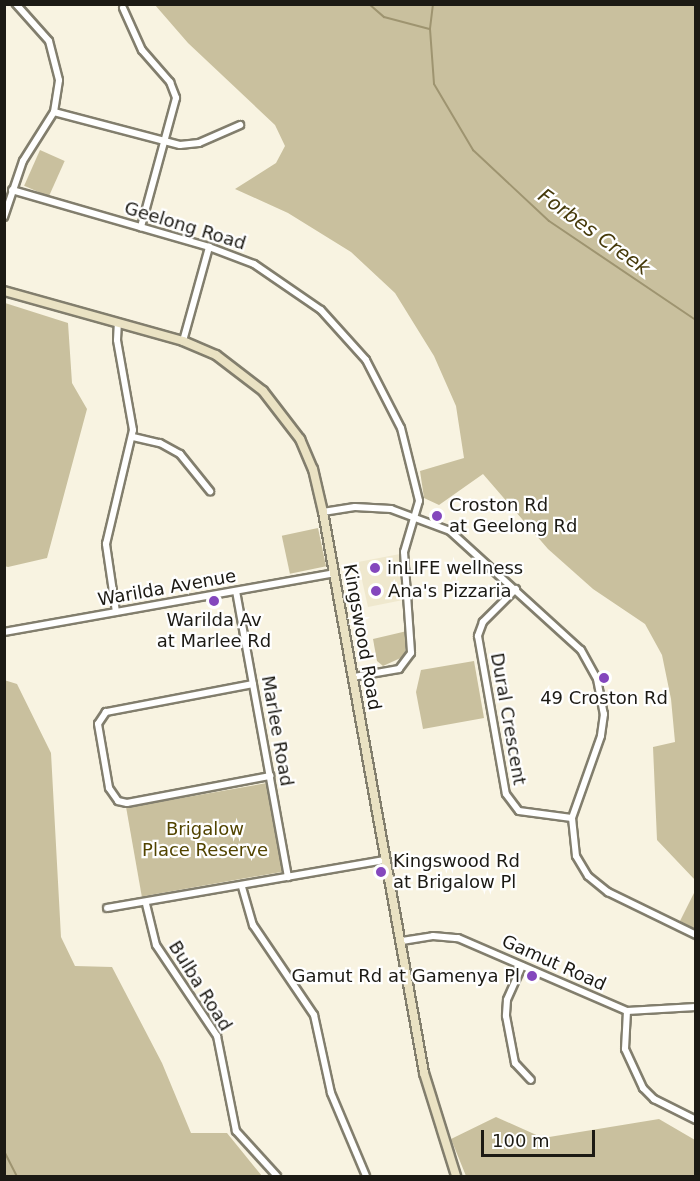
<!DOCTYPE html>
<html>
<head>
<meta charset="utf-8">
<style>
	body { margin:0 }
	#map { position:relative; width:700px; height:1181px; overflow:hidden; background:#f8f3e1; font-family:"DejaVu Sans",sans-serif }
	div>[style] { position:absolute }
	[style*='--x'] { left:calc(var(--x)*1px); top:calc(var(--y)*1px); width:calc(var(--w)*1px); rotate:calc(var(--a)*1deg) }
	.built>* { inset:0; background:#efe8ce }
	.green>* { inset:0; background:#c9c09e; transform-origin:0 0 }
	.stream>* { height:2px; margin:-1px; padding:0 1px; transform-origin:1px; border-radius:1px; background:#9e9470 }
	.roads { filter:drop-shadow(2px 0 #827e6d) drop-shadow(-2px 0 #827e6d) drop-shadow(0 2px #827e6d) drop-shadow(0 -2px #827e6d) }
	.street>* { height:6px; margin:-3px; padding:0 3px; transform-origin:3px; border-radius:3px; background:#fff }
	.secondary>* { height:8px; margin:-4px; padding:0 4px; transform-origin:4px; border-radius:4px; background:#eae2c3 }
	.dots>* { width:16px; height:16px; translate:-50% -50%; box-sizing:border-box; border:3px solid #fff; border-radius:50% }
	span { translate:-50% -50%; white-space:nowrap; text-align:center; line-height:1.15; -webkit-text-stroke:4.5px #fff; paint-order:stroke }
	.street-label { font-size:18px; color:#1c1a14 }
	.poi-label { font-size:18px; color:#1c1a14 }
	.left { translate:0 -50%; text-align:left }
	.right { translate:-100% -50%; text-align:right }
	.park-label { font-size:18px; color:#524400 }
	.water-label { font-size:20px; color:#463a0b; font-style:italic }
	.frame { position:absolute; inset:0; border:6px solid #1c1a14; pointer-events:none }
	.scale { position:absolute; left:481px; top:1130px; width:114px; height:27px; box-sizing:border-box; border:3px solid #1c1a14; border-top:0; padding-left:8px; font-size:18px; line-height:21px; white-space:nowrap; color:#1c1a14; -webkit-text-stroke:4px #fff; paint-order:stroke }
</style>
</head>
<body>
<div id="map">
	<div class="built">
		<div style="clip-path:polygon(400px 554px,403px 600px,368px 607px,358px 562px)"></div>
	</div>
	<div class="green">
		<div style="clip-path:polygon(155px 5px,695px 5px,695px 880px,657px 840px,653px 747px,675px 742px,671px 699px,662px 655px,645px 624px,593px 589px,548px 549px,483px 474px,439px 505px,424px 498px,420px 471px,464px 458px,456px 406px,434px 356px,395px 293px,351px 252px,288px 213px,235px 189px,276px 163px,285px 146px,275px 125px,188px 43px)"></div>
		<div style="left:40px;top:150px;width:27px;height:39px;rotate:24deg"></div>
		<div style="clip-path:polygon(5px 303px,68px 323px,72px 383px,87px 409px,47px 558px,8px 567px,4px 566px)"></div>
		<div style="left:318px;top:528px;width:39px;height:37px;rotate:78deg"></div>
		<div style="clip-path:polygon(407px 631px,405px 656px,383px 666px,377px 661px,373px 639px)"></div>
		<div style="clip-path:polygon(474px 661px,484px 718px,423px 729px,416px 692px,421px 670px)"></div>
		<div style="clip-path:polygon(4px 680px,17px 684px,51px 753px,61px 937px,75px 966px,112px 967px,162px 1063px,191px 1133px,227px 1133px,262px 1176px,5px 1176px)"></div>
		<div style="left:267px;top:783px;width:90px;height:143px;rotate:80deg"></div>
		<div style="clip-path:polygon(695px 891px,695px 929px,680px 921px)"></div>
		<div style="clip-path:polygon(496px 1117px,543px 1138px,659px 1119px,695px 1140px,695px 1176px,466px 1176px,451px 1139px)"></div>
	</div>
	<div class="stream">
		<div style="--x:369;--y:4;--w:20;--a:41"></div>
		<div style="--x:384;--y:17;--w:47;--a:14.9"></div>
		<div style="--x:433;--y:4;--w:25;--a:97"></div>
		<div style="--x:430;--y:29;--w:55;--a:85.8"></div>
		<div style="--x:434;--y:84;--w:77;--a:59.4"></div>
		<div style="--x:473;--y:150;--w:104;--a:43.1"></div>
		<div style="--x:549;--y:221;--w:177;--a:34"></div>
		<div style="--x:4;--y:1151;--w:28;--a:63"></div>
	</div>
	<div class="roads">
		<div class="street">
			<div style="--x:123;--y:8;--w:46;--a:65.7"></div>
			<div style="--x:142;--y:50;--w:43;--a:48.8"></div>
			<div style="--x:170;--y:82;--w:17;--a:69"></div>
			<div style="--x:176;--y:98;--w:134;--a:105.2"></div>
			<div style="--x:54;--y:112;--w:130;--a:14.7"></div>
			<div style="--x:180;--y:145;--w:19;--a:-6"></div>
			<div style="--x:199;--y:143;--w:45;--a:-23.7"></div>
			<div style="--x:12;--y:190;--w:205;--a:16.1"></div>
			<div style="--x:209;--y:247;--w:48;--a:20.7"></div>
			<div style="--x:254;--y:264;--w:81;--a:34.5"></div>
			<div style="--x:321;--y:310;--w:67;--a:48"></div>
			<div style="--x:366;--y:360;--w:76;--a:62.8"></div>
			<div style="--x:401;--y:428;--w:75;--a:76.1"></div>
			<div style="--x:419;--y:501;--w:53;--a:106.4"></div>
			<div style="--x:404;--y:552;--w:101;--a:86"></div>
			<div style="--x:411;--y:653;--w:20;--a:127"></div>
			<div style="--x:399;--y:669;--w:47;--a:170.1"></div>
			<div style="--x:4;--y:217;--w:59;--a:-71.3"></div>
			<div style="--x:23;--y:161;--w:58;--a:-57.7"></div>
			<div style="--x:54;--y:112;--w:32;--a:-81"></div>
			<div style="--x:59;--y:80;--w:40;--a:-104.4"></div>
			<div style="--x:49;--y:41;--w:50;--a:-131.7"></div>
			<div style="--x:183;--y:341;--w:98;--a:-74.5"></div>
			<div style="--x:133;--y:437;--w:28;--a:13"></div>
			<div style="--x:160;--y:443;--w:23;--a:29"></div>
			<div style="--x:180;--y:454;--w:48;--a:51"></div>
			<div style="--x:323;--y:512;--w:32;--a:-9"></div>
			<div style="--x:355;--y:507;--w:36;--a:3"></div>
			<div style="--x:391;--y:509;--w:63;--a:20.4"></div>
			<div style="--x:450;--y:531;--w:177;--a:42.3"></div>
			<div style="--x:581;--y:650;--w:33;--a:61"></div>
			<div style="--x:597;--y:679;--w:36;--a:79"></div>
			<div style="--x:604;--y:714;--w:22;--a:98"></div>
			<div style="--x:601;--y:736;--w:87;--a:109.5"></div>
			<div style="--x:572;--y:818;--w:38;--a:84"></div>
			<div style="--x:576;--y:856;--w:23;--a:59"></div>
			<div style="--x:588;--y:876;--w:26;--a:39"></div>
			<div style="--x:608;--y:892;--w:98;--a:26"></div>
			<div style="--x:516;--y:589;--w:47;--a:135"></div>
			<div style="--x:483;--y:622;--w:15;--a:110"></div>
			<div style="--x:478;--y:636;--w:160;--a:80"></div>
			<div style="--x:506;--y:794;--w:21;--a:53"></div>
			<div style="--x:519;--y:811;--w:53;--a:7.5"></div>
			<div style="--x:236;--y:591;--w:291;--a:79.7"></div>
			<div style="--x:116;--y:612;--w:69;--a:-98.4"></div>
			<div style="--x:106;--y:544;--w:117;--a:-76.7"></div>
			<div style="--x:133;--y:430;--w:91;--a:-100.1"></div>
			<div style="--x:117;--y:340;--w:17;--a:-87"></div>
			<div style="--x:4;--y:632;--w:335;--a:-10.1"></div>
			<div style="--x:253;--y:684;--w:150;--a:169.2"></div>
			<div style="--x:106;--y:712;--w:14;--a:124"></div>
			<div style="--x:98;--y:724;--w:65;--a:80.2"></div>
			<div style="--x:109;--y:788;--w:16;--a:55"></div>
			<div style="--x:118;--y:801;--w:9;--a:13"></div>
			<div style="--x:127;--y:803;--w:146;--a:-10.7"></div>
			<div style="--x:242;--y:887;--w:40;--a:74"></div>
			<div style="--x:253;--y:925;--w:109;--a:55.9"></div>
			<div style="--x:314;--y:1015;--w:80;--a:77.7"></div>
			<div style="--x:331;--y:1093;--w:90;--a:67.1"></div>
			<div style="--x:146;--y:904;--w:42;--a:76.3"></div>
			<div style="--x:156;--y:945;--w:110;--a:56.2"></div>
			<div style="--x:217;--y:1036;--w:97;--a:78.7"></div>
			<div style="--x:236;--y:1131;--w:61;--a:47.7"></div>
			<div style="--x:107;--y:908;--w:283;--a:-9.8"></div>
			<div style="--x:402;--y:941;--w:31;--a:-9"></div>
			<div style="--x:433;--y:936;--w:25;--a:5"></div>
			<div style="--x:458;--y:938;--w:184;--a:23.4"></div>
			<div style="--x:627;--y:1011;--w:69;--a:-3.3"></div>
			<div style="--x:522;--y:966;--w:37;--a:114"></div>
			<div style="--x:507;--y:1000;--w:16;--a:94"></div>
			<div style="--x:506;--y:1016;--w:48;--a:79.2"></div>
			<div style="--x:515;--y:1063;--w:23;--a:47"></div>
			<div style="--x:627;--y:1011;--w:38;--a:93"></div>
			<div style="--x:625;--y:1049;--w:43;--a:65.2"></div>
			<div style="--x:643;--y:1088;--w:16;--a:45"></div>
			<div style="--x:654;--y:1099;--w:47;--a:26.6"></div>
		</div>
		<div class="secondary">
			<div style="--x:4;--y:291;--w:186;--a:15.6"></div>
			<div style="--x:183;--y:341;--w:36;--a:23"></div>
			<div style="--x:216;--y:355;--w:59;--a:37.5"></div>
			<div style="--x:263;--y:391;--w:61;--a:52.4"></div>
			<div style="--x:300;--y:439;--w:33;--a:67"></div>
			<div style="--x:313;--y:469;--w:44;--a:76.9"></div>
			<div style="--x:323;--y:512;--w:570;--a:79.79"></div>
			<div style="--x:424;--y:1073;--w:108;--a:72.7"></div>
		</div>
	</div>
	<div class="dots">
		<div style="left:437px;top:516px;background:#8447bd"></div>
		<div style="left:375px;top:568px;background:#8447bd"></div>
		<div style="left:376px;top:591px;background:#8447bd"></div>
		<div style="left:214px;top:601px;background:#8447bd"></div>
		<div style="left:604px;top:678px;background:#8447bd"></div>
		<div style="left:381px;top:872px;background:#8447bd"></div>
		<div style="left:532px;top:976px;background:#8447bd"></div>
	</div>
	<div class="street-label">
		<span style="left:185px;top:226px;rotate:17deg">Geelong Road</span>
		<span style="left:167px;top:588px;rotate:-10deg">Warilda Avenue</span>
		<span style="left:362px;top:637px;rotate:80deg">Kingswood Road</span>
		<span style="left:508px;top:719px;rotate:80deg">Dural Crescent</span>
		<span style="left:277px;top:731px;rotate:80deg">Marlee Road</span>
		<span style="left:554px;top:963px;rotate:24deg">Gamut Road</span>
		<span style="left:200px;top:986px;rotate:58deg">Bulba Road</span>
	</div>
	<div class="poi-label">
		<span class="left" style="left:449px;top:516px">Croston Rd<br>at Geelong Rd</span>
		<span class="left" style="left:387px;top:568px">inLIFE wellness</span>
		<span class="left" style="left:388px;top:591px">Ana's Pizzaria</span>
		<span style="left:214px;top:631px">Warilda Av<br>at Marlee Rd</span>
		<span style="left:604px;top:698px">49 Croston Rd</span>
		<span class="left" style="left:393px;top:872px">Kingswood Rd<br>at Brigalow Pl</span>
		<span class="right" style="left:520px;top:976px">Gamut Rd at Gamenya Pl</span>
	</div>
	<div class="park-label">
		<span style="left:205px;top:840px">Brigalow<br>Place Reserve</span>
	</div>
	<div class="water-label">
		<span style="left:594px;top:232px;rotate:36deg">Forbes Creek</span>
	</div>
	<div class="frame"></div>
	<div class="scale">100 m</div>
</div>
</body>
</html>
